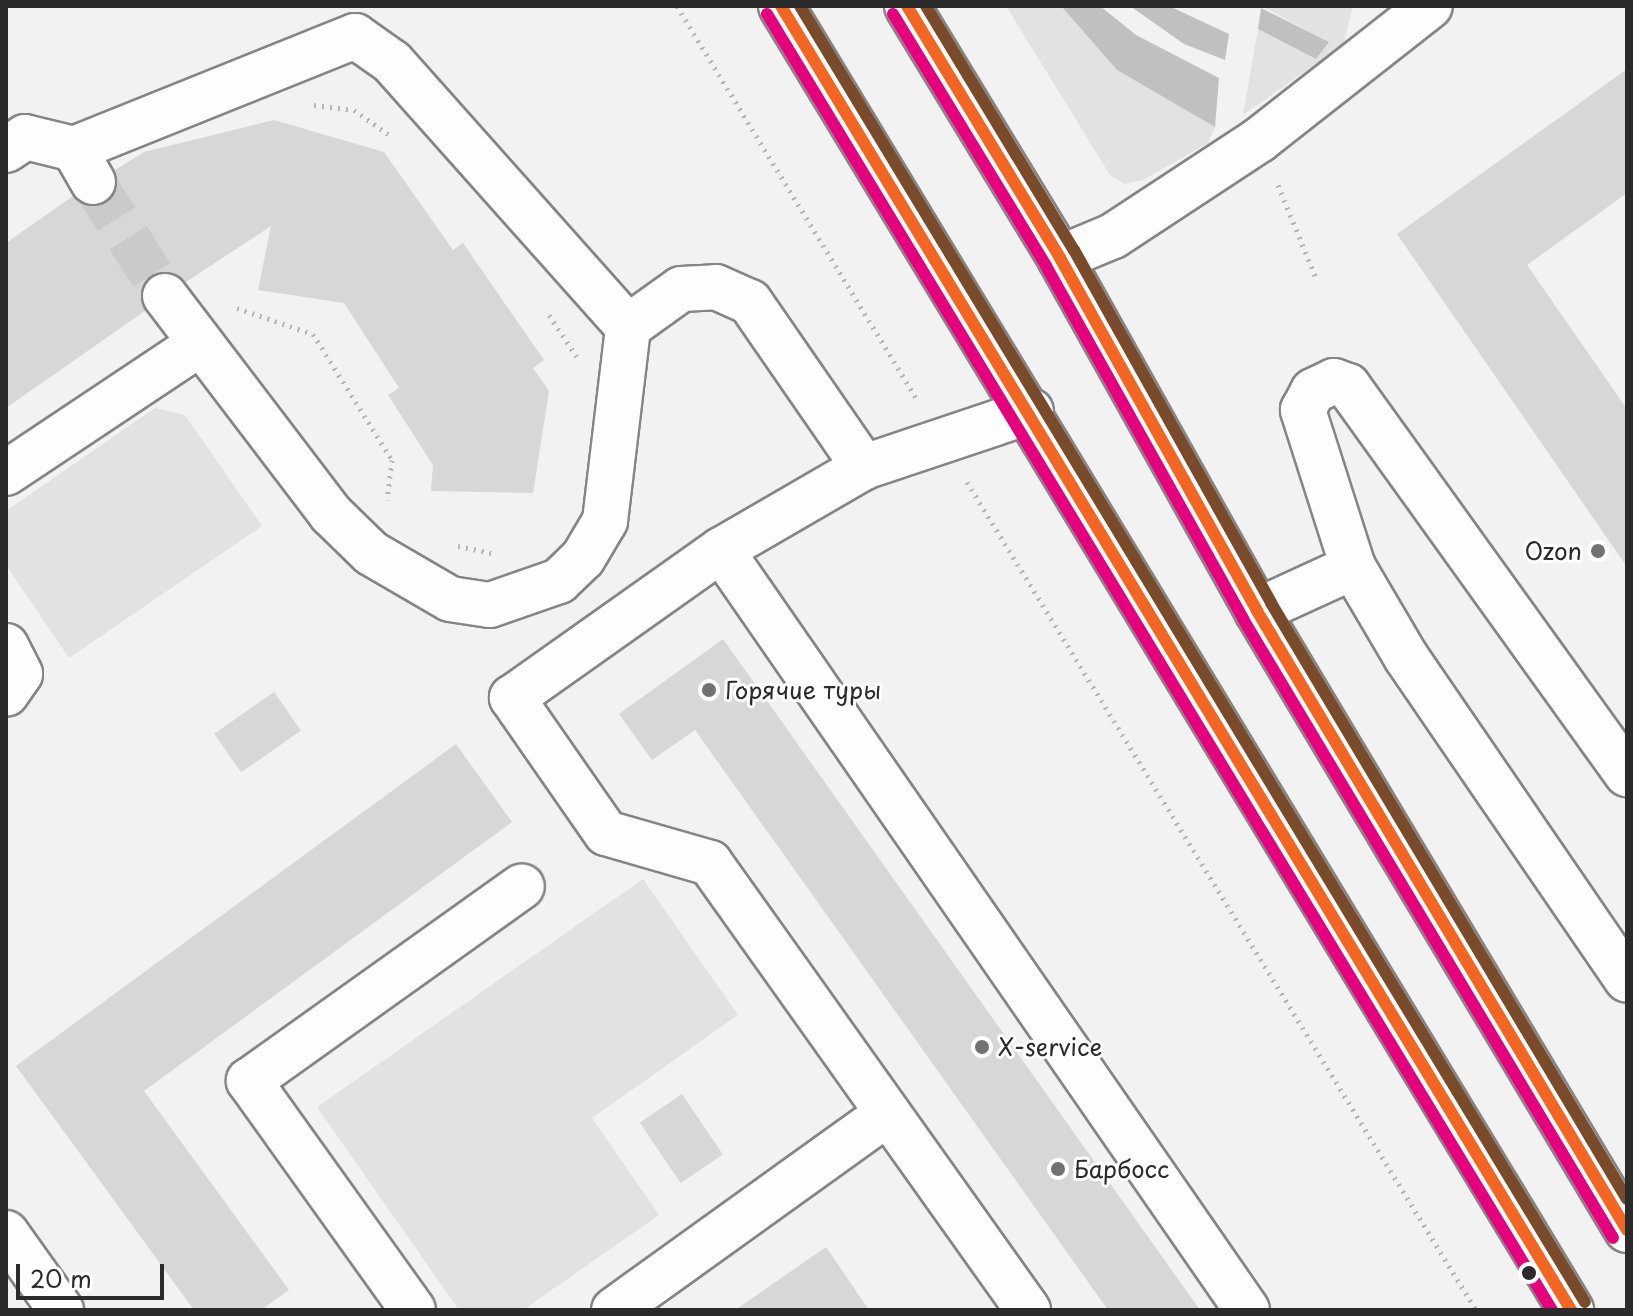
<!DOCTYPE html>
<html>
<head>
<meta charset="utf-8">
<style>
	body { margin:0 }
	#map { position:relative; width:1633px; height:1316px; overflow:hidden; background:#f2f2f2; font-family:"Playpen Sans",sans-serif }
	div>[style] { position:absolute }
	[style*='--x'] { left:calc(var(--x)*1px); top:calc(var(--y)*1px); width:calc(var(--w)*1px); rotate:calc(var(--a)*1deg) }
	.built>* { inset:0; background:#e2e2e2 }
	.water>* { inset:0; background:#c0c0c0 }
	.building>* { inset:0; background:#d7d7d7; transform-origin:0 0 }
	.minor-tunnel>* { height:44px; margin-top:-22px; transform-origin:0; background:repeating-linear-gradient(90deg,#cacaca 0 44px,transparent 0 66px) }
	.path>* { height:5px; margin-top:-2.5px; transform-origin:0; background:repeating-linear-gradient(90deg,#b5b5b5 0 2px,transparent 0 8px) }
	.roads { filter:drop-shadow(2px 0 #858585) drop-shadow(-2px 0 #858585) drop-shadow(0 2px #858585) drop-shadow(0 -2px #858585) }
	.minor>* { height:44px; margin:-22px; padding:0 22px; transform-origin:22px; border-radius:22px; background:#fdfdfd }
	.major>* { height:44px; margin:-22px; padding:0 22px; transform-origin:22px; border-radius:22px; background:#fdfdfd }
	.bus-1>* { height:12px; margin:-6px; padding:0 6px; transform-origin:6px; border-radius:6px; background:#f26522 }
	.bus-2>* { height:12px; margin:-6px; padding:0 6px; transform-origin:6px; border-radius:6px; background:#e5007d }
	.bus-3>* { height:12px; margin:-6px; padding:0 6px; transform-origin:6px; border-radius:6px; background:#7a4b2a }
	.dots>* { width:22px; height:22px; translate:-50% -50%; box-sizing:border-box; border:4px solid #fff; border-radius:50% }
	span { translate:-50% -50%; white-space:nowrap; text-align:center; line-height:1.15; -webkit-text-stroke:6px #fff; paint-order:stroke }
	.poi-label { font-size:24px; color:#2b2b2b }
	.right { translate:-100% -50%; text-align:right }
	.left { translate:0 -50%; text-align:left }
	.frame { position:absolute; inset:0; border:8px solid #2b2b2b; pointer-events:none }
	.scale { position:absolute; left:16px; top:1264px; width:148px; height:36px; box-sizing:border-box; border:4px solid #2b2b2b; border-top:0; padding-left:10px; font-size:24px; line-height:28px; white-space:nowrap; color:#2b2b2b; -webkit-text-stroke:6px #fff; paint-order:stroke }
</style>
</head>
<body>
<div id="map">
	<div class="built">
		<div style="clip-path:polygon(1006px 6px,1061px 6px,1117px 70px,1215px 127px,1208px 143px,1143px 180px,1125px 184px,1110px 175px)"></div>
		<div style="clip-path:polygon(1262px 6px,1353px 6px,1343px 45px,1243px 115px,1258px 29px,1316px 59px,1328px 42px)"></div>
		<div style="clip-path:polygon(155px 408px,185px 415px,262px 526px,69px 658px,6px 565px,6px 511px)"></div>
		<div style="clip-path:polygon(643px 879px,738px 1015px,592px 1118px,659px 1215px,523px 1310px,459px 1310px,317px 1107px)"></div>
	</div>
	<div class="water">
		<div style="clip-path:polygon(1061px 6px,1100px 6px,1136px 35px,1219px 78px,1215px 127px,1117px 70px)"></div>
		<div style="clip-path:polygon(1130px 6px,1169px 6px,1229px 34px,1225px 60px,1184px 44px)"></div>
		<div style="clip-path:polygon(1261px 8px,1329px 42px,1316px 59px,1258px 29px)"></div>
	</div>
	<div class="building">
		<div style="clip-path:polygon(1627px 69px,1627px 193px,1527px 265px,1627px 409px,1627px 567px,1397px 234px)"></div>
		<div style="clip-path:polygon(274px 120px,384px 152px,453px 250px,463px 243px,544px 360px,533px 368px,549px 391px,533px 493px,431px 491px,433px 465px,388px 395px,399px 388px,344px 303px,258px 290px,271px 226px,186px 282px,174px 273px,151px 276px,142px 287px,145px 311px,6px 408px,6px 243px,73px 196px,92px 207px,106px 203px,118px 183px,115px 170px,144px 152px)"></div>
		<div style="clip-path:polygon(723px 639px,1200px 1310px,1108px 1310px,695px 730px,652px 760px,619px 714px)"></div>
		<div style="left:274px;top:692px;width:47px;height:73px;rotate:55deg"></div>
		<div style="clip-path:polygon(456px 744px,512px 822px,144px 1091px,289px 1290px,261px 1310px,194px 1310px,16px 1066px)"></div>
		<div style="left:682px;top:1094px;width:73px;height:51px;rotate:56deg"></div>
		<div style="clip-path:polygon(826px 1247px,869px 1310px,735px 1310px)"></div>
	</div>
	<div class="minor-tunnel">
		<div style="--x:93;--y:182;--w:135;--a:57.7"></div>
	</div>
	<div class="path">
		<div style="--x:677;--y:6;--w:463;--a:58.6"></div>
		<div style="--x:314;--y:105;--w:40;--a:7.1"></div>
		<div style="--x:354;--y:110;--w:42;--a:35.2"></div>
		<div style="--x:1278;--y:185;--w:100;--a:67.8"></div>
		<div style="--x:237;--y:308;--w:80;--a:18.9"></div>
		<div style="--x:313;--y:334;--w:149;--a:57.9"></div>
		<div style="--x:392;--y:460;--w:40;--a:97.1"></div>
		<div style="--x:549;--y:315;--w:50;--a:56.3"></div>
		<div style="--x:967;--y:482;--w:972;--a:58.42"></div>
		<div style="--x:458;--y:546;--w:34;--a:12"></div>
	</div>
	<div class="roads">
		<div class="minor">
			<div style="--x:74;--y:149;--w:38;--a:60"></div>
			<div style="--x:6;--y:150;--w:23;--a:-34"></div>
			<div style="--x:25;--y:137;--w:50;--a:13.8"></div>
			<div style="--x:74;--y:149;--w:303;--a:-21.9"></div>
			<div style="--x:355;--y:36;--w:45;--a:35.1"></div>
			<div style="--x:392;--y:62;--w:355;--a:48.3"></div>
			<div style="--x:628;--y:327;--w:65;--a:-35.6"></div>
			<div style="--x:681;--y:289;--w:35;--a:-3"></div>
			<div style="--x:716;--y:287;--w:37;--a:24"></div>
			<div style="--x:750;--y:302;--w:201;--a:55.4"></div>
			<div style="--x:1060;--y:258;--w:57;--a:-22.5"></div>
			<div style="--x:1113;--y:236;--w:175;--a:-33.3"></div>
			<div style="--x:1259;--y:140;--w:217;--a:-38.1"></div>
			<div style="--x:165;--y:296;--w:274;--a:52.7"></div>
			<div style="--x:331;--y:514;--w:56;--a:44.3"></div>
			<div style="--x:371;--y:553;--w:91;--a:30.2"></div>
			<div style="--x:450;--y:599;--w:40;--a:8.5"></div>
			<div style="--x:490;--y:605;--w:73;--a:-19.2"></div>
			<div style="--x:559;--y:581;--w:33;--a:-44"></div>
			<div style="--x:583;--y:558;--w:43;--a:-59.3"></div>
			<div style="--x:605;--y:521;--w:195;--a:-83.2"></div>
			<div style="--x:6;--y:473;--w:231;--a:-33.7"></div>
			<div style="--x:721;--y:550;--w:924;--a:55.31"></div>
			<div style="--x:1353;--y:567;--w:165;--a:-107.7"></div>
			<div style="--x:1303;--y:410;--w:21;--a:-62"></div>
			<div style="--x:1313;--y:391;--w:23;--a:-25"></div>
			<div style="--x:1334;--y:381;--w:15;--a:20"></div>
			<div style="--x:1348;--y:386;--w:478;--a:54.3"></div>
			<div style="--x:1257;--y:611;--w:106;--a:-24.6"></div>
			<div style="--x:1353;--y:567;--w:104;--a:59.5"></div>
			<div style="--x:1406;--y:657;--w:391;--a:55.6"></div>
			<div style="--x:6;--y:646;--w:31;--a:63"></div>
			<div style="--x:20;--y:674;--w:24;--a:125"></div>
			<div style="--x:6;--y:1233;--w:95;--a:54.5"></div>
			<div style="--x:413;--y:1310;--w:282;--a:-125.6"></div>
			<div style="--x:249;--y:1081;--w:335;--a:-35.5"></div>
			<div style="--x:614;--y:1310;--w:337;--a:-35.7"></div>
			<div style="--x:1028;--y:1310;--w:549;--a:-125.43"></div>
			<div style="--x:710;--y:863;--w:108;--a:-163.9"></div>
			<div style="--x:606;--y:833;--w:165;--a:-124.8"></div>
			<div style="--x:512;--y:698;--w:256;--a:-35.3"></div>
			<div style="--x:721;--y:550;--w:165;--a:-30.1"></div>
			<div style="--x:864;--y:467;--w:176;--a:-18.5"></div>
		</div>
		<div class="major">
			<div style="--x:781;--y:6;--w:1525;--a:58.79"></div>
			<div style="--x:907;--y:6;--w:295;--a:58.7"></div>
			<div style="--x:1060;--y:258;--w:404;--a:60.8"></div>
			<div style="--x:1257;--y:611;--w:721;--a:59.13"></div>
		</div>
	</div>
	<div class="bus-1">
		<div style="--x:781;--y:6;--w:1525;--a:58.79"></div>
		<div style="--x:907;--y:6;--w:295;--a:58.7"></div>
		<div style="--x:1060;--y:258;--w:404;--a:60.8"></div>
		<div style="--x:1257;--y:611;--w:721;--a:59.13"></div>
	</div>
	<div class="bus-2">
		<div style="--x:767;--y:14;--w:1515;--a:58.8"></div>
		<div style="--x:893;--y:14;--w:295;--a:58.7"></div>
		<div style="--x:1046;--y:266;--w:404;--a:60.8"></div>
		<div style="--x:1243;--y:619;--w:721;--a:59.13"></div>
	</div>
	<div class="bus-3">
		<div style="--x:800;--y:6;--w:1515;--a:58.8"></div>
		<div style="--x:926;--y:6;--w:285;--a:58.8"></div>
		<div style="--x:1074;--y:250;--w:404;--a:60.8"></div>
		<div style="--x:1271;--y:603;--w:694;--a:59.15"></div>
	</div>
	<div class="dots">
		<div style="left:1598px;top:551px;background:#717171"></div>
		<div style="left:709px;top:690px;background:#717171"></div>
		<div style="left:982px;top:1047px;background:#717171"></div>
		<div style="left:1058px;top:1169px;background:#717171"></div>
		<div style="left:1529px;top:1273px;background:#2b2b2b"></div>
	</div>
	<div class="poi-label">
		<span class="right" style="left:1582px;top:551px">Ozon</span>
		<span class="left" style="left:725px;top:690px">Горячие туры</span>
		<span class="left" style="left:998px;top:1047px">X-service</span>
		<span class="left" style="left:1074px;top:1169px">Барбосс</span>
	</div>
	<div class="frame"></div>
	<div class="scale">20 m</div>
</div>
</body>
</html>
